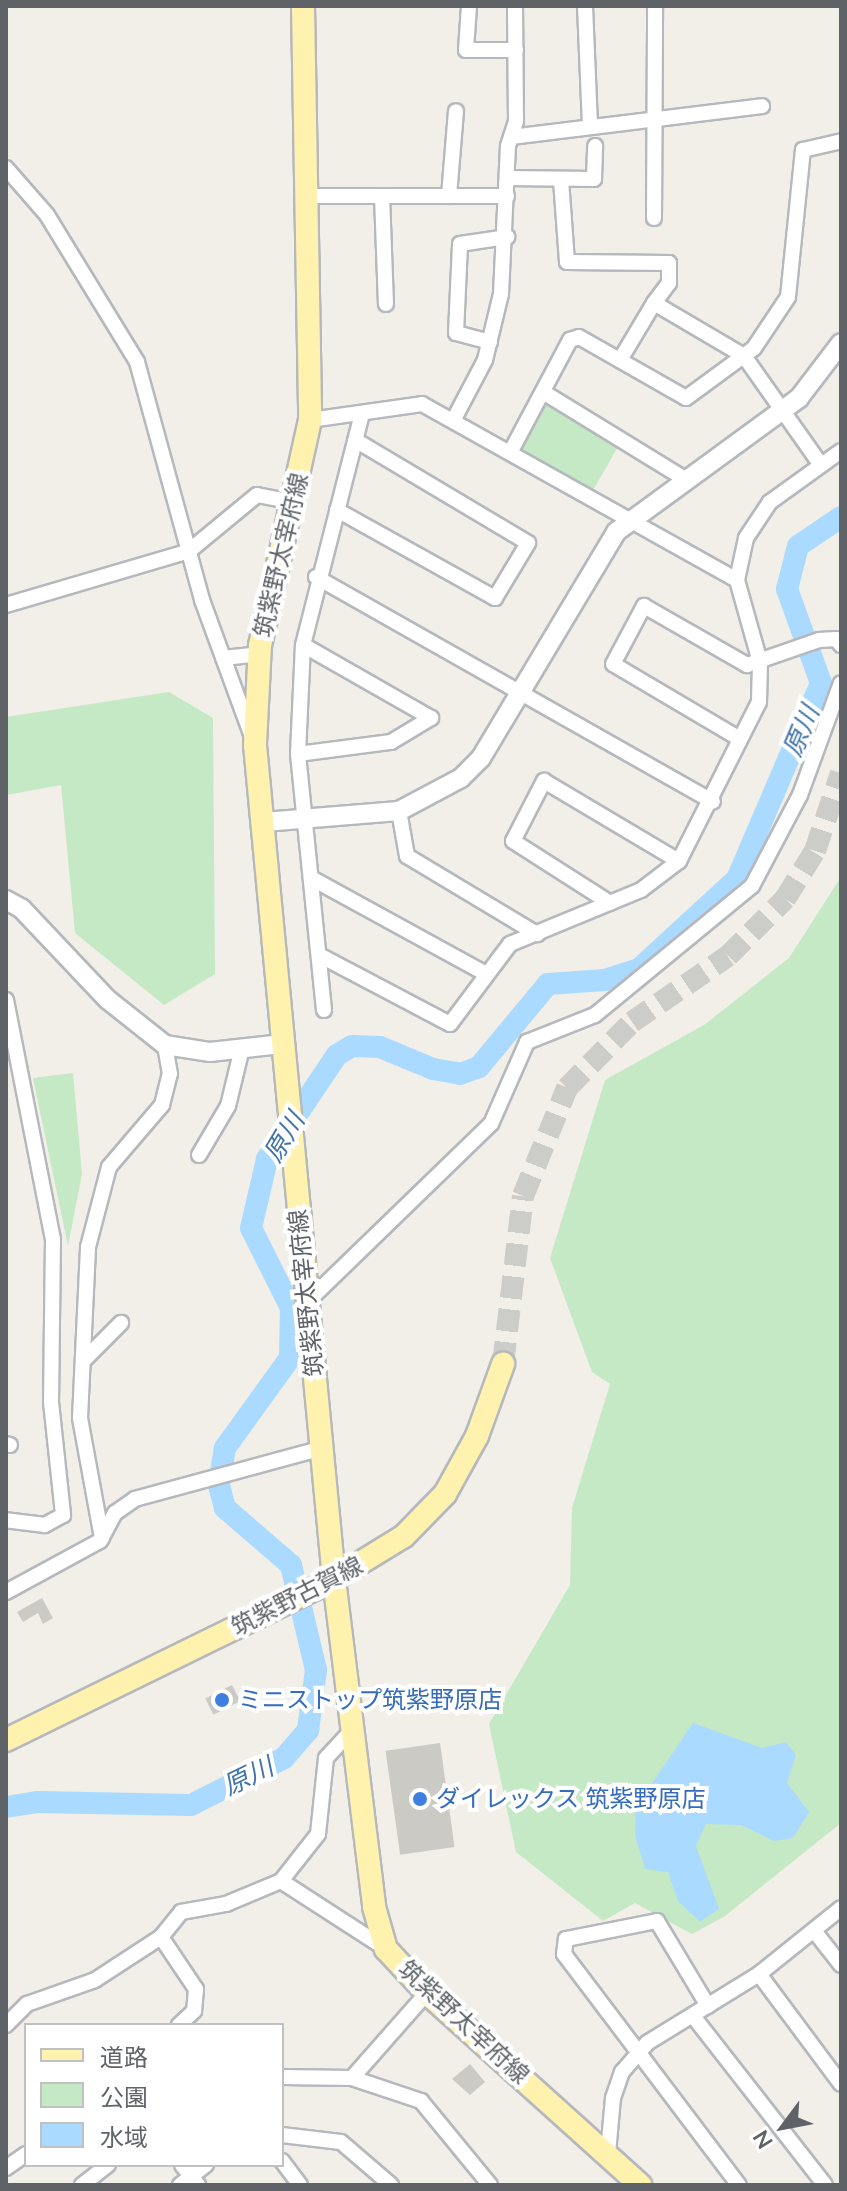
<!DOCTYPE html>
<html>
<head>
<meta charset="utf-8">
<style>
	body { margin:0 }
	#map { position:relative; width:847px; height:2191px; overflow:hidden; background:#f1efe8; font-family:Mulish,"Noto Sans JP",sans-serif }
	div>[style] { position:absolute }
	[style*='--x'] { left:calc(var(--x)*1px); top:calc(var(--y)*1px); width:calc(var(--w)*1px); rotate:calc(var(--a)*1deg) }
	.green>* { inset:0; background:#c5e8c5 }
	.water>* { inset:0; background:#aadaff }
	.river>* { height:22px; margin:-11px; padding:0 11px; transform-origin:11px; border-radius:11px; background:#aadaff }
	.building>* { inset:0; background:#cccac5; transform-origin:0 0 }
	.primary-tunnel>* { height:22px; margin-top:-11px; transform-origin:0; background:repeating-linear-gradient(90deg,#ccccc8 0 22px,transparent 0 33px) }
	.roads { filter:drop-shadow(2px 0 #b5b8bc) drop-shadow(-2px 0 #b5b8bc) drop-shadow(0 2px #b5b8bc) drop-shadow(0 -2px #b5b8bc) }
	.minor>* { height:14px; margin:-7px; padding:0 7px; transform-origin:7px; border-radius:7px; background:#fff }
	.tertiary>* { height:18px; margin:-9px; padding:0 9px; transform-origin:9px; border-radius:9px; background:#fff }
	.primary>* { height:22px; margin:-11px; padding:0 11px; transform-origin:11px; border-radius:11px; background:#fff2af }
	.dots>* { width:22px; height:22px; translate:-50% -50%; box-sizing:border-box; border:4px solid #fff; border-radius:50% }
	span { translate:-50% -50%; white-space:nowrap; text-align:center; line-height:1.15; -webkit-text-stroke:8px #fff; paint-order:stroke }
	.street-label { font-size:24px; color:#5f6368 }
	.shop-label { font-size:24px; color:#366cbe }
	.left { translate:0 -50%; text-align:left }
	.water-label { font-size:26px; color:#4174aa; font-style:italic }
	.frame { position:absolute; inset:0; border:8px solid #5f6368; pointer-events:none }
	.legend { position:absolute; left:24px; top:2023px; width:260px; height:144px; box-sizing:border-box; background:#fff; border:2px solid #bfc1c3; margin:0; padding:10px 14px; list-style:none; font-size:24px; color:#5f6368 }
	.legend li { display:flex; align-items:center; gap:16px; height:40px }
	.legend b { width:40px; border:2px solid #bfc1c3 }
	.north { position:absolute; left:743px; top:2087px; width:80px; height:80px; -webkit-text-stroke:6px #fff; paint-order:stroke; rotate:238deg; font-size:22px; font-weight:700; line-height:32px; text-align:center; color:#5f6368 }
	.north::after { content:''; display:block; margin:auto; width:28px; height:36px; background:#5f6368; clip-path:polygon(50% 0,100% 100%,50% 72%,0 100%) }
</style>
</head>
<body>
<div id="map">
	<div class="green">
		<div style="clip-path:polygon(550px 403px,619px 445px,592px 492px,522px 452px,521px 443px,541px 406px)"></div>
		<div style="clip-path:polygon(169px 692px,213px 718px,215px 974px,164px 1005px,75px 933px,61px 785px,6px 795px,6px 717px)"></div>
		<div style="clip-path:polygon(841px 877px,841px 1823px,725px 1916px,692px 1934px,635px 1903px,603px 1921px,516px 1852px,489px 1724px,570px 1585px,572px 1508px,610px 1384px,592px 1372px,550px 1258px,605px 1080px,704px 1025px,789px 958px)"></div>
		<div style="clip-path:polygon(73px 1073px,82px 1174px,68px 1246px,33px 1078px)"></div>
	</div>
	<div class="water">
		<div style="clip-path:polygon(693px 1723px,762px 1748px,786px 1742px,796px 1755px,787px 1783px,809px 1812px,793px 1838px,774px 1841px,741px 1825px,706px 1824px,696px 1846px,719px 1909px,700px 1922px,678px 1901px,668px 1872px,645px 1869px,635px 1835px,636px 1807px)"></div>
	</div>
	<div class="river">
		<div style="--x:6;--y:1807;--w:31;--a:-9"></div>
		<div style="--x:37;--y:1802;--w:154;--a:1.1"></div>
		<div style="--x:191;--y:1805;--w:104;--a:-26.8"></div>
		<div style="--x:284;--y:1758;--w:37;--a:-49"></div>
		<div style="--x:308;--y:1730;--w:61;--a:-82.4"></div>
		<div style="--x:316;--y:1670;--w:108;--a:-103.4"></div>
		<div style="--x:291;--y:1565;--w:87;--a:-139.2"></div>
		<div style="--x:225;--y:1508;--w:24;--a:-105"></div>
		<div style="--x:219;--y:1485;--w:37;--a:-81"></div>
		<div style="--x:225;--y:1448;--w:111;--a:-54.2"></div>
		<div style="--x:290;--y:1358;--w:50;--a:-88.9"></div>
		<div style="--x:291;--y:1308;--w:89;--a:-116.6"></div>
		<div style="--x:251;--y:1228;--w:71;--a:-76.9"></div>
		<div style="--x:267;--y:1159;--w:125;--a:-56.1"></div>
		<div style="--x:337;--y:1055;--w:17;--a:-31"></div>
		<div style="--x:352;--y:1046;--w:28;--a:2"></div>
		<div style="--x:380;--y:1047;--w:57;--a:22.5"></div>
		<div style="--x:433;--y:1069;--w:27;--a:10"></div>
		<div style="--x:460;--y:1074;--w:20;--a:-20"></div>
		<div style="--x:479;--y:1067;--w:108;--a:-50.3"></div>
		<div style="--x:548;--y:984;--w:57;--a:-4"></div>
		<div style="--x:605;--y:980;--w:36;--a:-18"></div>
		<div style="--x:639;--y:969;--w:133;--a:-42.6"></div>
		<div style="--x:737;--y:879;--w:213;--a:-66.8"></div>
		<div style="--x:821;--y:683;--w:100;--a:-109.9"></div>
		<div style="--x:787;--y:589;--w:44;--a:-75.7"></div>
		<div style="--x:798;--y:546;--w:52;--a:-34"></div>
	</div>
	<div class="building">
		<div style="clip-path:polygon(42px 1598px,53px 1618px,43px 1624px,38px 1613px,23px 1622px,17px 1612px)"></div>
		<div style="left:232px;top:1685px;width:18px;height:30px;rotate:63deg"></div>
		<div style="left:440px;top:1743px;width:105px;height:55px;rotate:82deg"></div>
		<div style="clip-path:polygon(470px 2064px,485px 2082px,470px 2095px,452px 2079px)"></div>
	</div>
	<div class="primary-tunnel">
		<div style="--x:503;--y:1364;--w:169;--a:-83.2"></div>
		<div style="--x:523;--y:1196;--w:117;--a:-67.8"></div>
		<div style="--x:567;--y:1088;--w:93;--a:-45.4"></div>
		<div style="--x:632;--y:1022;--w:116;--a:-34.5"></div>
		<div style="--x:728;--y:956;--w:81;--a:-45"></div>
		<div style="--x:785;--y:899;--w:57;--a:-58"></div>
		<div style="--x:815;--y:851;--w:82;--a:-71.6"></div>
	</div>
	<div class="roads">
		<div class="minor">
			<div style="--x:469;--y:6;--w:44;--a:93.9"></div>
			<div style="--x:466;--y:50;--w:50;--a:0"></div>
			<div style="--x:585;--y:6;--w:121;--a:87.6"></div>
			<div style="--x:511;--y:137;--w:253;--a:-7"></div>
			<div style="--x:6;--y:168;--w:62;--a:48.9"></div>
			<div style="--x:47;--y:215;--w:172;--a:58.5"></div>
			<div style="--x:137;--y:362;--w:247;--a:74.7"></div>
			<div style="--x:202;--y:600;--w:146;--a:69.9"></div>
			<div style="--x:507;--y:178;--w:87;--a:0.7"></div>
			<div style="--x:594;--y:179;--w:33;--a:-88"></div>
			<div style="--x:561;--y:180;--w:82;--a:85.8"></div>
			<div style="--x:567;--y:262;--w:102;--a:0.6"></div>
			<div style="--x:669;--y:263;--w:20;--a:90"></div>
			<div style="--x:669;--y:283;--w:25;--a:127"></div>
			<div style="--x:308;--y:196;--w:199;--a:0"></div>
			<div style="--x:382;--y:196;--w:108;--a:87.9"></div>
			<div style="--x:449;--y:196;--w:85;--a:-85.3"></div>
			<div style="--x:654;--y:218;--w:212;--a:-89.7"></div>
			<div style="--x:490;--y:342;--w:35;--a:-165"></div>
			<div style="--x:456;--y:333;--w:89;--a:-87.4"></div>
			<div style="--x:460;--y:244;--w:48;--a:-8.5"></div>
			<div style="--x:620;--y:360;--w:66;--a:-59.2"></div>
			<div style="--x:654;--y:303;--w:104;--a:30.5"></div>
			<div style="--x:744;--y:356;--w:133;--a:54.8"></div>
			<div style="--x:543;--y:392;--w:167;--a:31.5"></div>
			<div style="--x:454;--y:419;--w:67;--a:-62.3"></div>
			<div style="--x:485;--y:360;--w:68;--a:-76.4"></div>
			<div style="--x:501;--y:294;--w:148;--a:-87.3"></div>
			<div style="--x:508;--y:146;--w:26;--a:-72"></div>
			<div style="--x:516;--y:121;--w:115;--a:-90.5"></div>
			<div style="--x:310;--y:420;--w:113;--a:-8.1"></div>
			<div style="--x:422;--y:404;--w:361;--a:29.2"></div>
			<div style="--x:511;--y:451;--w:126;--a:-62"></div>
			<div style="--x:570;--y:340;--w:9;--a:-18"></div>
			<div style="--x:579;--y:337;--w:123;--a:29.7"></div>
			<div style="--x:686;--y:398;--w:84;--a:-36.3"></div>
			<div style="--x:754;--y:348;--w:61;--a:-56.3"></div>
			<div style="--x:788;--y:297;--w:148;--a:-84.2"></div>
			<div style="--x:803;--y:150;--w:39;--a:-13"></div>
			<div style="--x:337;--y:510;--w:181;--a:29.1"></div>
			<div style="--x:495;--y:598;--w:64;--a:-59"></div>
			<div style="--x:528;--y:543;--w:201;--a:-149.2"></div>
			<div style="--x:316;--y:577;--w:456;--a:29.5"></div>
			<div style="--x:6;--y:605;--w:191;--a:-16.4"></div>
			<div style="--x:189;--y:551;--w:88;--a:-39.5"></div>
			<div style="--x:257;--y:495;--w:38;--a:11"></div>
			<div style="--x:223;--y:658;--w:36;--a:-6"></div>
			<div style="--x:740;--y:739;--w:147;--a:-149.4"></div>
			<div style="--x:613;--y:664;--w:66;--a:-61.9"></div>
			<div style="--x:644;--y:606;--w:119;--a:29.8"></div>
			<div style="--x:747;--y:665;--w:76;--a:-19.1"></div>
			<div style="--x:819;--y:640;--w:17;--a:-3"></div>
			<div style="--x:836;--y:639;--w:8;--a:50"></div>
			<div style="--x:298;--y:754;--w:94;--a:-7.4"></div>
			<div style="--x:391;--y:742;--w:47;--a:-31"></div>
			<div style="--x:431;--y:718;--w:147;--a:-150.3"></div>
			<div style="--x:399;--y:811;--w:46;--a:79.9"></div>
			<div style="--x:407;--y:856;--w:152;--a:31"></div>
			<div style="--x:311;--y:878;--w:200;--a:28.7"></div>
			<div style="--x:610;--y:903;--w:115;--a:-147.4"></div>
			<div style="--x:513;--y:841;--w:68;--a:-62.7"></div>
			<div style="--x:544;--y:781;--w:157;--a:30.7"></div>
			<div style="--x:319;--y:955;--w:148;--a:27.8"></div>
			<div style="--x:450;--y:1024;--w:100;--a:-53.1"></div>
			<div style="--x:510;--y:944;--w:142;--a:-22.4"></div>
			<div style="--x:641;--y:890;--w:48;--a:-37.3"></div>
			<div style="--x:679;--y:861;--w:178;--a:-63.3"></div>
			<div style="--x:759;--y:702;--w:40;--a:-88.6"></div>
			<div style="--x:760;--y:662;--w:85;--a:-105.7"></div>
			<div style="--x:737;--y:580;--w:43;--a:-77.9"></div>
			<div style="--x:746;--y:538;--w:43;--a:-56.3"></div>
			<div style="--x:770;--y:502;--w:87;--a:-35.7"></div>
			<div style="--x:6;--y:1000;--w:244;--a:78.9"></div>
			<div style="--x:53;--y:1239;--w:163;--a:90.7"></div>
			<div style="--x:51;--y:1402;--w:114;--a:83.9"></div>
			<div style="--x:63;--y:1515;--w:21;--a:151"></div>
			<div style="--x:45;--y:1525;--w:39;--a:-173"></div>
			<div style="--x:324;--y:1010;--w:257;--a:-95.8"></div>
			<div style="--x:298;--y:754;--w:109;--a:-87.4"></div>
			<div style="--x:303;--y:645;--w:239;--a:-75.7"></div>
			<div style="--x:199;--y:1155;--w:57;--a:-59.4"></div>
			<div style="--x:228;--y:1106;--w:60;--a:-76.4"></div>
			<div style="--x:307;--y:1302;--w:256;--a:-44.1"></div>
			<div style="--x:491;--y:1124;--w:90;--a:-66.3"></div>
			<div style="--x:527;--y:1042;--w:73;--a:-21.7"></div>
			<div style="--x:595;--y:1015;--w:203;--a:-39.4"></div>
			<div style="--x:752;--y:886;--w:103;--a:-62.2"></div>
			<div style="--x:800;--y:795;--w:119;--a:-69.9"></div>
			<div style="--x:83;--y:1361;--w:54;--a:-45"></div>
			<div style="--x:6;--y:1444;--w:4;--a:14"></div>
			<div style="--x:102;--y:1538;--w:122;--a:-100.4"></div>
			<div style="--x:80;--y:1418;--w:171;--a:-87.3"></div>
			<div style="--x:88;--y:1247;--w:83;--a:-75.3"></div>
			<div style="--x:109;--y:1167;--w:82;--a:-49.5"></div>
			<div style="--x:162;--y:1105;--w:32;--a:-76"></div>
			<div style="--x:170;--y:1074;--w:29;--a:-100"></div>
			<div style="--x:6;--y:1592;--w:107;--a:-28.5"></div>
			<div style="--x:100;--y:1541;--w:32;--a:-62"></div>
			<div style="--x:115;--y:1513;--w:24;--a:-35"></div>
			<div style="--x:135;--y:1499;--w:195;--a:-15.2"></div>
			<div style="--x:281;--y:1881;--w:60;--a:-51.8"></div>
			<div style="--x:318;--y:1834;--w:76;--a:-84"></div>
			<div style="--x:326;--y:1758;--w:38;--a:-47"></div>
			<div style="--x:815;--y:1932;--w:42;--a:51.8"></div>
			<div style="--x:161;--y:1937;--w:63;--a:56.1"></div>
			<div style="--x:196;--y:1989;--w:22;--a:95"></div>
			<div style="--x:194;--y:2011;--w:21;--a:137"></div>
			<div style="--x:759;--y:1974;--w:137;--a:53.3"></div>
			<div style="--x:708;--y:2006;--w:99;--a:-121"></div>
			<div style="--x:657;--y:1921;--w:93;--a:168.8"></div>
			<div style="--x:566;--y:1939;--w:15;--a:98"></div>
			<div style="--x:564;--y:1954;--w:290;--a:52.9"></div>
			<div style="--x:693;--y:2016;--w:214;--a:52"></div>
			<div style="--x:6;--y:2025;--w:30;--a:-45"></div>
			<div style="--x:27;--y:2004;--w:72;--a:-19.4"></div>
			<div style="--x:95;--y:1980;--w:79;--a:-33.1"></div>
			<div style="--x:161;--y:1937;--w:32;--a:-51"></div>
			<div style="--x:181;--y:1912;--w:46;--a:-10.1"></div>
			<div style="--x:226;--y:1904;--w:60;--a:-22.7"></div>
			<div style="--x:281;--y:1881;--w:125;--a:32.9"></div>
			<div style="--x:282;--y:2077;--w:70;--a:0.8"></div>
			<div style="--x:352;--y:2078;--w:73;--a:18.4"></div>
			<div style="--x:421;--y:2101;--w:109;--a:50.6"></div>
			<div style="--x:352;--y:2078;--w:113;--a:-48.6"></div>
			<div style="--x:282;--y:2135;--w:59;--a:6.8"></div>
			<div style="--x:341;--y:2142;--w:66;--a:40.7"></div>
			<div style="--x:608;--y:2153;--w:55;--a:-84.8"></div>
			<div style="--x:613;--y:2098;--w:28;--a:-71"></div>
			<div style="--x:622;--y:2072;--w:38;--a:-49"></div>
			<div style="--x:647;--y:2043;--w:132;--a:-31.6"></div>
			<div style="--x:759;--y:1974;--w:105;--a:-38.8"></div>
			<div style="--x:282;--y:2161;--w:30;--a:53"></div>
			<div style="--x:182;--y:2165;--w:26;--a:51"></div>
			<div style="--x:6;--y:2168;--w:24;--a:-35"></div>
			<div style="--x:82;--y:2185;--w:33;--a:-38"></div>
			<div style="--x:180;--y:2185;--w:33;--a:-38"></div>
		</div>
		<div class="tertiary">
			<div style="--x:264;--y:822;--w:135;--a:-4.7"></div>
			<div style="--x:399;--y:811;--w:70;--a:-28"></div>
			<div style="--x:461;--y:778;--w:28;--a:-45"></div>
			<div style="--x:481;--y:758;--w:263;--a:-59.1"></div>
			<div style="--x:616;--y:532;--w:227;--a:-36.2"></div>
			<div style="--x:799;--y:398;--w:69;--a:-52.6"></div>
			<div style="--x:6;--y:900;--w:18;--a:29"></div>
			<div style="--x:22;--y:909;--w:124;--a:46.6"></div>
			<div style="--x:107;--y:999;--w:74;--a:38.4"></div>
			<div style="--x:165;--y:1045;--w:46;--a:8.8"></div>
			<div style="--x:210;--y:1052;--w:71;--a:-6.4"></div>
		</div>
		<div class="primary">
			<div style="--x:303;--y:6;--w:414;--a:89"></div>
			<div style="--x:310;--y:420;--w:230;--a:102.5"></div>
			<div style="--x:260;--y:645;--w:100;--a:92.9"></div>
			<div style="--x:255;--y:745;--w:838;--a:84.59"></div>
			<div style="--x:334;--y:1579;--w:330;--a:83"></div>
			<div style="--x:374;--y:1907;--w:44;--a:74.1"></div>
			<div style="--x:386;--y:1949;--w:60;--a:47"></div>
			<div style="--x:427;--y:1993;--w:287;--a:42"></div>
			<div style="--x:6;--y:1740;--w:365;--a:-26.1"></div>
			<div style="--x:334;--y:1579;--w:82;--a:-31.6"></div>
			<div style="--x:404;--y:1536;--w:59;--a:-45.7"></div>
			<div style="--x:445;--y:1494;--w:66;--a:-61.1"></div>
			<div style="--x:477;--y:1436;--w:77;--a:-70.1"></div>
		</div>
	</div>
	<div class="dots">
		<div style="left:222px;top:1700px;background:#3f7fe0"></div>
		<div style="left:420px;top:1799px;background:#3f7fe0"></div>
	</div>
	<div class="street-label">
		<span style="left:281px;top:555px;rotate:-77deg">筑紫野太宰府線</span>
		<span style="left:306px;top:1293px;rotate:-96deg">筑紫野太宰府線</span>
		<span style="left:297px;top:1596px;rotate:-27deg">筑紫野古賀線</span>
		<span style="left:464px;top:2022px;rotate:43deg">筑紫野太宰府線</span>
	</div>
	<div class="shop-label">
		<span class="left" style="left:238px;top:1700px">ミニストップ筑紫野原店</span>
		<span class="left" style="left:436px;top:1799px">ダイレックス 筑紫野原店</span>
	</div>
	<div class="water-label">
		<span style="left:801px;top:731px;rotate:-67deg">原川</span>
		<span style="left:284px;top:1137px;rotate:-59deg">原川</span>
		<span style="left:248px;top:1776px;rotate:-26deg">原川</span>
	</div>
	<div class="frame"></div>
	<ul class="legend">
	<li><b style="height:10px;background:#fff2af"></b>道路</li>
	<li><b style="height:22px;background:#c5e8c5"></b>公園</li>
	<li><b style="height:22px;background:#aadaff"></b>水域</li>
	</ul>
	<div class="north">N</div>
</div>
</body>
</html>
